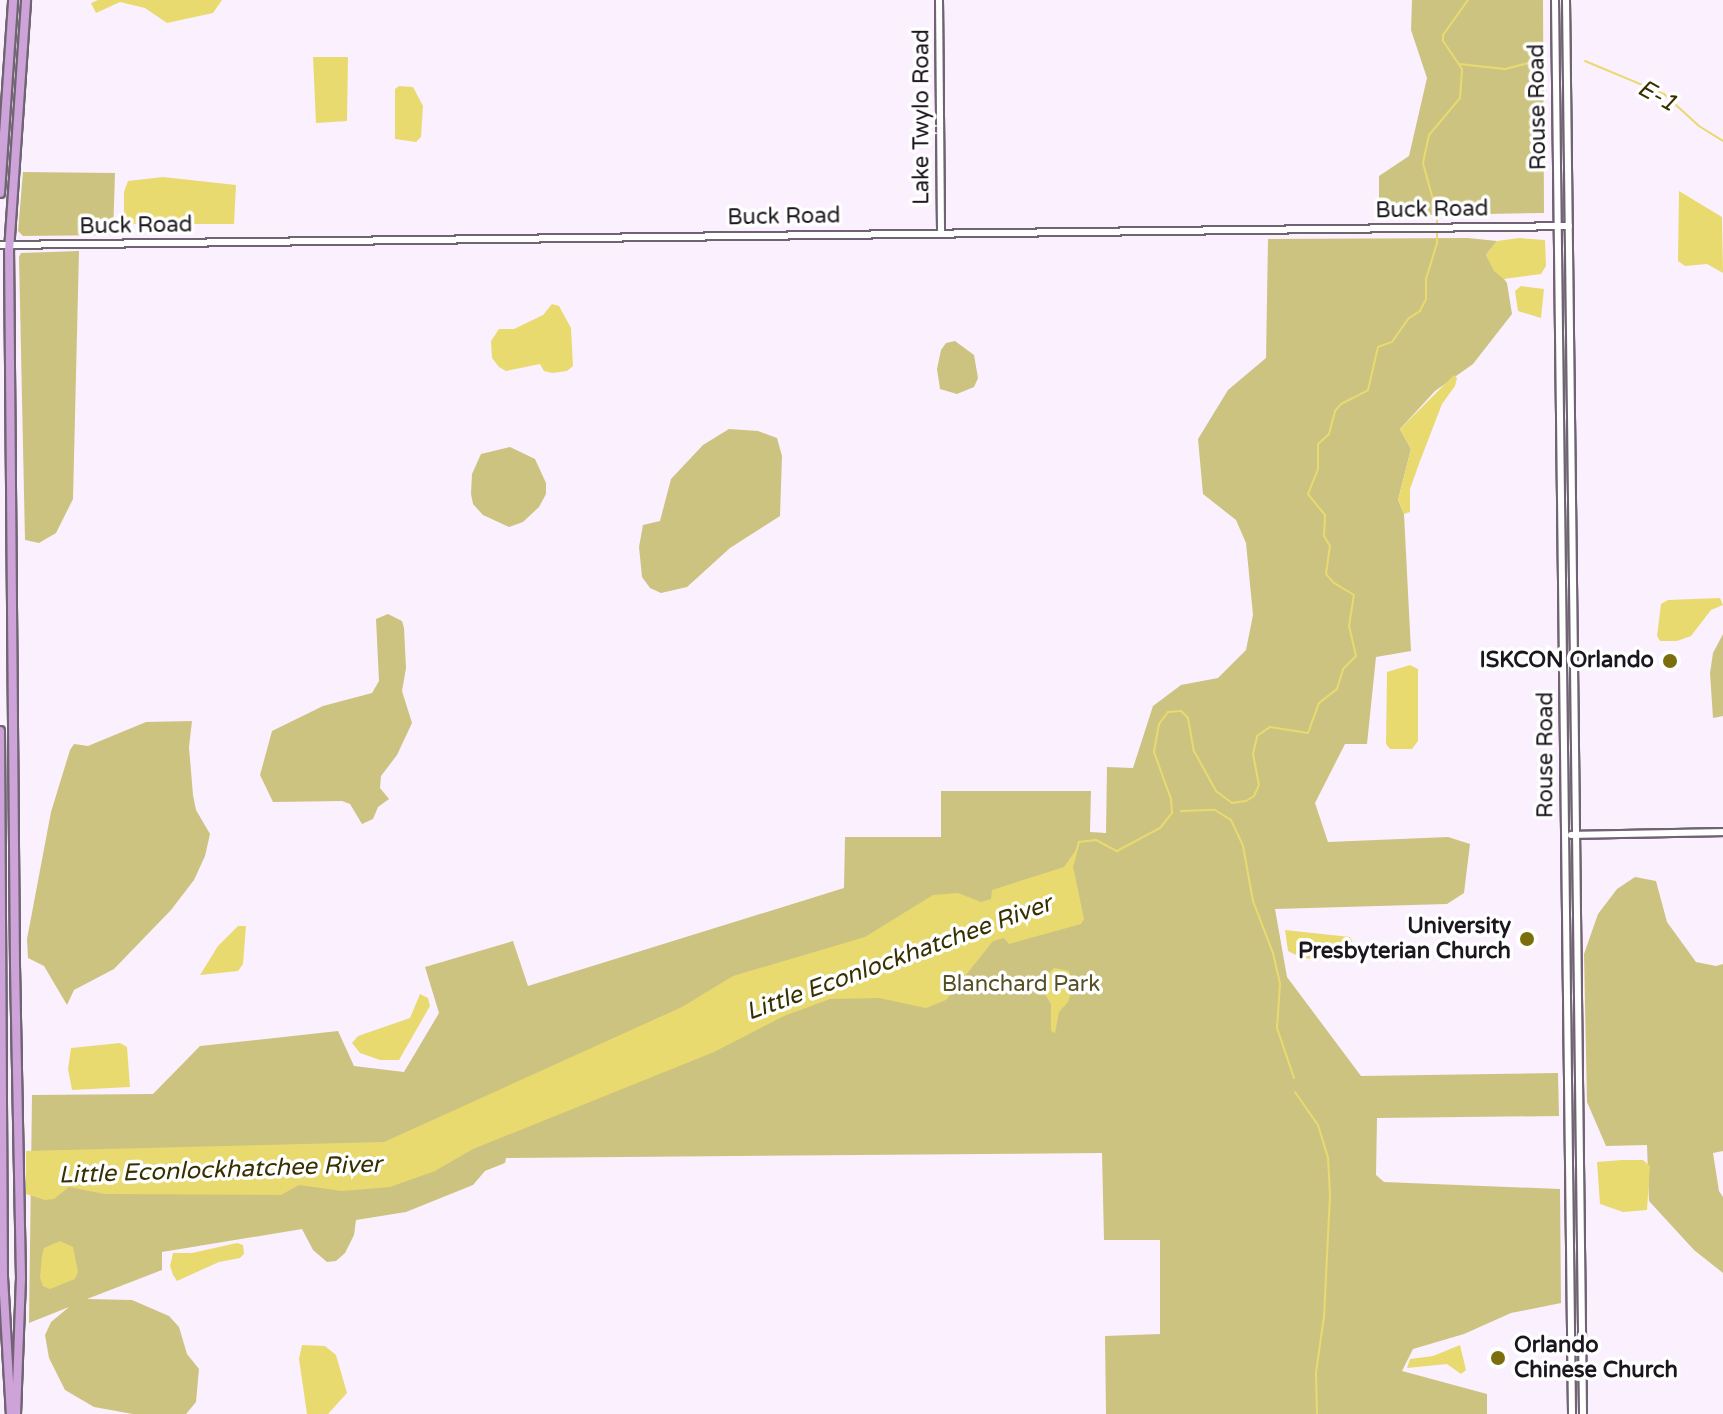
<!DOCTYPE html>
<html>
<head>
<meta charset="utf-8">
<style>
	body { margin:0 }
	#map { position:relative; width:1723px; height:1414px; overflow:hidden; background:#fbf0fe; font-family:"Varela Round",sans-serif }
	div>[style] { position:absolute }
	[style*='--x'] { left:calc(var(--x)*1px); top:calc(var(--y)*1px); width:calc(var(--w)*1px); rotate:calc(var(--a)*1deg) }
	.green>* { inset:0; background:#ccc380 }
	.water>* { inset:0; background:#e9da70 }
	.stream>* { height:2px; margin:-1px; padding:0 1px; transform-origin:1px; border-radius:1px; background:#e9da70 }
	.roads { filter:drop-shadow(2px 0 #706473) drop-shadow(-2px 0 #706473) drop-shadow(0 2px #706473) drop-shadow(0 -2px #706473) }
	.minor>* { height:6px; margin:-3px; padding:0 3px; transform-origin:3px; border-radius:3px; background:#fff }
	.major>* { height:8px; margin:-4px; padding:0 4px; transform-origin:4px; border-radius:4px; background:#cea3da }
	.dots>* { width:22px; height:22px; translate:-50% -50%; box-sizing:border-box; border:4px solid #fff; border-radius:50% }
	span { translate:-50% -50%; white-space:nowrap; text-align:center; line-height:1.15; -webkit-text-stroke:7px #fff; paint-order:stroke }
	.street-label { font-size:22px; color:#1c171e }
	.poi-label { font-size:22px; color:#1c171e; font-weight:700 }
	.right { translate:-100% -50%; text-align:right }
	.left { translate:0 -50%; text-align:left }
	.park-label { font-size:22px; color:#565024 }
	.water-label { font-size:24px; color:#373101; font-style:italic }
</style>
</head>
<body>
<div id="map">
	<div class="green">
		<div style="clip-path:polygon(1412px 0,1543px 0,1544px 213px,1379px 216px,1379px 176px,1409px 156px,1427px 78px,1411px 30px)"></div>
		<div style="clip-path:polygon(23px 172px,115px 173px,113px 235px,23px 236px,18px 231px)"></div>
		<div style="clip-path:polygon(1468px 238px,1497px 241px,1486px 255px,1507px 283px,1512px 314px,1473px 364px,1435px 391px,1400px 429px,1411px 449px,1398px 500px,1404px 514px,1411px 651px,1376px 657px,1367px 744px,1345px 744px,1315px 803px,1328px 842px,1448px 837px,1470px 844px,1464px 893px,1447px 904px,1275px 909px,1287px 977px,1361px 1076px,1558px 1073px,1559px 1116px,1377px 1118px,1376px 1175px,1384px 1182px,1560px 1189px,1561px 1303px,1511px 1313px,1464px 1334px,1413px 1349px,1402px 1371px,1487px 1394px,1487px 1414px,1106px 1414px,1105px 1336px,1160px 1334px,1160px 1240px,1104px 1240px,1102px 1153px,506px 1158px,505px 1163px,485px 1171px,473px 1185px,406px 1212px,356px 1220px,354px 1235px,345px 1253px,336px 1261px,327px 1262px,313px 1250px,302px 1229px,162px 1252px,162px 1270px,87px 1299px,132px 1300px,169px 1316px,179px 1327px,187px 1354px,199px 1369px,196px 1402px,186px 1414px,133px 1414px,94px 1407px,65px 1390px,49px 1358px,45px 1335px,51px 1322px,69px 1307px,29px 1323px,32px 1095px,153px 1094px,200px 1046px,338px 1031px,354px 1066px,404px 1072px,439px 1013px,425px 967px,513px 941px,528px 986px,844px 888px,845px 837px,941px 837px,941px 791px,1091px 791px,1090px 832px,1106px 833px,1107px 767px,1133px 768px,1153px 706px,1181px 685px,1218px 678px,1246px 650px,1253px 615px,1246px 543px,1236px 520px,1203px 494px,1198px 439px,1228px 390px,1266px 358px,1268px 239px)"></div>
		<div style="clip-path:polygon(79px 251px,73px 499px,56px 533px,39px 543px,25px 540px,19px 257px,21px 253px)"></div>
		<div style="clip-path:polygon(955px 341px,974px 355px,978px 378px,974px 387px,957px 394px,940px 389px,937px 369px,941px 350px,946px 343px)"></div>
		<div style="clip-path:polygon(729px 429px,758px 431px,777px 438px,782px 456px,780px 516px,730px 548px,687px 587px,661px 593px,650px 588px,642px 577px,639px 547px,643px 525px,660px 521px,671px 479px,703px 445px)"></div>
		<div style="clip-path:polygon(510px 447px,535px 459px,546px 483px,546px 494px,539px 507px,523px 522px,509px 527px,483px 515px,473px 504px,471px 494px,472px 474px,481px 454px)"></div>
		<div style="clip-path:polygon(388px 614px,402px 621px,404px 628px,406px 668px,402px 691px,412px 723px,397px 755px,381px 776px,380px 788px,389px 799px,378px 807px,373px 819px,362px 824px,350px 804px,342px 801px,273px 802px,260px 775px,272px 731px,323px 706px,372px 693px,379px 681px,376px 619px)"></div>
		<div style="clip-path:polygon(1723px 634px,1723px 716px,1713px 718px,1710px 673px,1713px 653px)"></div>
		<div style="clip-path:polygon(192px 721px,189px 747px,193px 795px,196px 810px,210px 834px,205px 856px,194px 880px,171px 910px,114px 969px,74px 990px,67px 1005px,44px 966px,28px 958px,27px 939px,51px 812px,70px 750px,74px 744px,88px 746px,146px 722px)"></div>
		<div style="clip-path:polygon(1635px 877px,1656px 881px,1667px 922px,1696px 962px,1716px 966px,1723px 964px,1723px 1151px,1713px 1153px,1719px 1191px,1723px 1197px,1723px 1273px,1694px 1250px,1649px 1201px,1647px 1145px,1606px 1146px,1587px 1102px,1584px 954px,1598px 914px,1617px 889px)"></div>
	</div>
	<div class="water">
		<div style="clip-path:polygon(98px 0,222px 0,213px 13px,167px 23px,145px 8px,120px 2px,96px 13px,91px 3px)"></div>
		<div style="clip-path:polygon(313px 57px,348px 57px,347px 121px,316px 123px)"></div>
		<div style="clip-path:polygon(399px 86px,413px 87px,423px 106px,421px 137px,416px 142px,395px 139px,395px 89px)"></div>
		<div style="clip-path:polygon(163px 177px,236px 185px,234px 224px,133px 224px,124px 219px,124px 192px,128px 181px)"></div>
		<div style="clip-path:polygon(1679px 191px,1722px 217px,1723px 273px,1707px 264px,1685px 266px,1678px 261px)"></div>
		<div style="clip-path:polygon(1519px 238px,1545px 240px,1546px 266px,1541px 274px,1504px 279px,1494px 271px,1486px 255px,1497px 241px)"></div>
		<div style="clip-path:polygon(1521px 286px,1544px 289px,1541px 318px,1518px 311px,1515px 291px)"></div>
		<div style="clip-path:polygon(552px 304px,559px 306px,571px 328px,573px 366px,567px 371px,552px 373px,544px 371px,540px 364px,506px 371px,499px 367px,492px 358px,491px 341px,499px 329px,514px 329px,543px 315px)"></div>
		<div style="clip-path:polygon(1454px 375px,1457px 378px,1455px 386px,1442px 404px,1420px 461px,1410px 489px,1410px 512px,1404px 514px,1398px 500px,1411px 449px,1400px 429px)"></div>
		<div style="clip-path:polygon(1720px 598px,1723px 605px,1711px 610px,1691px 636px,1677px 641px,1660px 641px,1657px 636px,1661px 604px,1668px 600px)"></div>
		<div style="clip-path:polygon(1410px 665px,1418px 669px,1418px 741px,1412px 749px,1390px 749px,1386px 744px,1387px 672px)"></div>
		<div style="clip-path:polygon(1076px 850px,1073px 866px,1084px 919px,1081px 924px,1009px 944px,1004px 938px,993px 941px,946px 1000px,926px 1008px,879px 998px,830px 999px,784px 1016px,714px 1052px,473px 1149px,435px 1171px,390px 1187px,342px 1191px,299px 1185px,281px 1195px,104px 1194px,69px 1187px,54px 1199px,45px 1200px,26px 1194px,26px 1151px,384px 1142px,682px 1007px,733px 976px,865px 937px,933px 895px,958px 893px,981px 902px,991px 899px,992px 890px,1064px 867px)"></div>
		<div style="clip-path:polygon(238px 926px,246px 926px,243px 964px,238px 971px,200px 975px,218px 946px)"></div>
		<div style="clip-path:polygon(1285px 930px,1350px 937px,1353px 943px,1344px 954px,1327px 960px,1302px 958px,1288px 951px)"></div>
		<div style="clip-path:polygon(1054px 968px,1069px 971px,1074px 983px,1068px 1002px,1059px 1012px,1055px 1033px,1051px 1031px,1051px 1004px,1043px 991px,1044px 978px)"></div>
		<div style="clip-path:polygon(420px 994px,428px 998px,430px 1006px,399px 1060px,380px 1060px,360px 1053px,352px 1043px,358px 1036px,410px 1018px)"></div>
		<div style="clip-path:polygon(120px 1043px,127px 1047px,130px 1087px,72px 1090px,68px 1069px,71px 1048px)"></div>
		<div style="clip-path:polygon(1622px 1160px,1643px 1160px,1650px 1166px,1647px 1210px,1623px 1212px,1600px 1204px,1597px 1162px)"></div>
		<div style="clip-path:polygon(60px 1241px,73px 1247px,78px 1272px,75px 1279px,50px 1289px,43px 1286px,40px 1278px,42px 1255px,44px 1248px)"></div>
		<div style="clip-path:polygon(237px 1243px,243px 1245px,244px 1254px,240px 1258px,219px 1262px,177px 1281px,173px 1275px,170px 1266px,173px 1253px,192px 1253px)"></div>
		<div style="clip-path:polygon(302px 1345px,325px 1346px,336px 1355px,347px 1393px,328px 1414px,307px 1414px,299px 1359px)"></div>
		<div style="clip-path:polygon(1460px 1345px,1466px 1370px,1461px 1374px,1447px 1364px,1407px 1368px,1410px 1359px,1433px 1356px)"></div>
	</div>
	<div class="stream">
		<div style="--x:1585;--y:61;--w:86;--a:22.7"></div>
		<div style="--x:1664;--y:94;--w:47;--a:42.4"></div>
		<div style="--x:1699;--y:126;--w:28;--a:32"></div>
		<div style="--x:1459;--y:64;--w:46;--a:6.2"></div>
		<div style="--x:1505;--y:69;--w:40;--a:-14.4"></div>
		<div style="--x:1181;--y:811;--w:34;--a:-2"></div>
		<div style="--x:1215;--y:810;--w:19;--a:32"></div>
		<div style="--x:1231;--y:820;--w:29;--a:65"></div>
		<div style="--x:1243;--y:846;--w:56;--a:79.7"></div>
		<div style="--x:1253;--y:901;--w:56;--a:69"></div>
		<div style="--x:1273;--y:953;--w:32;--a:77"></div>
		<div style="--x:1280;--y:984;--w:44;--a:93.9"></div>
		<div style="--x:1277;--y:1028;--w:53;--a:71.2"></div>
		<div style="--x:1073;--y:864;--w:23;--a:-75"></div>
		<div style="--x:1079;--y:842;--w:17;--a:-7"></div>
		<div style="--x:1096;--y:840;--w:24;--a:28"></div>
		<div style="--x:1117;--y:851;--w:49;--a:-28.1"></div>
		<div style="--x:1160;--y:828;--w:19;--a:-51"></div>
		<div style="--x:1172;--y:813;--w:14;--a:-94"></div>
		<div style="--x:1171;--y:799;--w:50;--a:-109.9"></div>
		<div style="--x:1154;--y:752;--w:28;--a:-80"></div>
		<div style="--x:1159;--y:724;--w:15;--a:-53"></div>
		<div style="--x:1168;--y:712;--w:13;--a:-4"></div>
		<div style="--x:1181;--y:711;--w:10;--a:45"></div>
		<div style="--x:1188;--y:718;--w:34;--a:80"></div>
		<div style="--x:1194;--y:751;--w:46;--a:61.2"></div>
		<div style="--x:1216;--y:791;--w:20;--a:37"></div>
		<div style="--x:1232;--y:803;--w:14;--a:-8"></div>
		<div style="--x:1246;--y:801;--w:9;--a:-32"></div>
		<div style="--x:1254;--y:796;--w:12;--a:-66"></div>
		<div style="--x:1259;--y:785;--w:32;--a:-101"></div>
		<div style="--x:1253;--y:754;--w:18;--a:-77"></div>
		<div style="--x:1257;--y:736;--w:16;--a:-35"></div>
		<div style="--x:1270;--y:727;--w:38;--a:9"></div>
		<div style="--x:1308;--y:733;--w:32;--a:-70"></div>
		<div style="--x:1319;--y:703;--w:23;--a:-38"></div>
		<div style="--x:1337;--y:689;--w:21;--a:-73"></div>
		<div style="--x:1343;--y:669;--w:18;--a:-45"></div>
		<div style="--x:1356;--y:656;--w:31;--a:-103"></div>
		<div style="--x:1349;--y:626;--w:31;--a:-81"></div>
		<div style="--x:1354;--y:595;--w:23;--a:-149"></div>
		<div style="--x:1334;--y:583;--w:12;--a:-132"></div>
		<div style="--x:1326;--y:574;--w:28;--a:-82"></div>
		<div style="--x:1330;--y:546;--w:12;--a:-121"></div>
		<div style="--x:1324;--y:536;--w:21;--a:-87"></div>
		<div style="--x:1325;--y:515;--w:27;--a:-129"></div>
		<div style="--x:1308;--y:494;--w:27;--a:-68"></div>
		<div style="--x:1318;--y:469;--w:25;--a:-90"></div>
		<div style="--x:1318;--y:444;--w:15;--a:-42"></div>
		<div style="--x:1329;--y:434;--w:24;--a:-75"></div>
		<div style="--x:1335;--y:411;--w:9;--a:-49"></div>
		<div style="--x:1341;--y:404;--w:30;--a:-27"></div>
		<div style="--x:1368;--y:390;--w:44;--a:-76.9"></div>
		<div style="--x:1378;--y:347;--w:15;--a:-20"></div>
		<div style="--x:1392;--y:342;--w:29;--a:-55"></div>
		<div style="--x:1409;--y:318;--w:13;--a:-32"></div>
		<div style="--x:1420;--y:311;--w:13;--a:-63"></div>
		<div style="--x:1426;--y:299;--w:20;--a:-90"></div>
		<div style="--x:1426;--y:279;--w:39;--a:-73"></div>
		<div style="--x:1437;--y:242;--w:28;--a:-90"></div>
		<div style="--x:1437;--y:214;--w:53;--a:-105.4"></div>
		<div style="--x:1423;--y:163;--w:29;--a:-78"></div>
		<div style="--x:1429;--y:135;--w:48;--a:-50"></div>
		<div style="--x:1460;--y:98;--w:29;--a:-86"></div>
		<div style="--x:1462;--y:69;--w:34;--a:-124"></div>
		<div style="--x:1443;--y:41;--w:6;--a:-90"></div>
		<div style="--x:1443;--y:35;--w:43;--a:-54.5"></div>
		<div style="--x:1295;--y:1092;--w:40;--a:55.1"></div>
		<div style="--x:1318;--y:1125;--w:34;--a:73"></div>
		<div style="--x:1328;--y:1157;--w:38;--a:87"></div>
		<div style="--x:1330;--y:1195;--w:121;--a:92.8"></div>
		<div style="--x:1324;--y:1316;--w:58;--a:98"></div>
		<div style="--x:1316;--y:1373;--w:41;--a:88.6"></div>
	</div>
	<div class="roads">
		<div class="minor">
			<div style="--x:939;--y:0;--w:233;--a:89.5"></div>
			<div style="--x:1555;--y:0;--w:1414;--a:89.31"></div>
			<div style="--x:1566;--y:0;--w:1414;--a:89.31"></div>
			<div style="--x:0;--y:245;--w:1569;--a:-0.69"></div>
			<div style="--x:1571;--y:835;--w:152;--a:-1.1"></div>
		</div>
		<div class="major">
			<div style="--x:0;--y:193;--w:193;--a:-86.1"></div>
			<div style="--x:0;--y:731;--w:546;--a:89.69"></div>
			<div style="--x:3;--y:1277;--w:137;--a:86.7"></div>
			<div style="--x:16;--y:1414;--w:136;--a:-87.9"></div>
			<div style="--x:21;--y:1278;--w:315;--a:-91.1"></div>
			<div style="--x:15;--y:963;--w:712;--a:-90.48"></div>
			<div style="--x:9;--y:251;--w:252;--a:-86.1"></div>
		</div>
	</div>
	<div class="dots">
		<div style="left:1670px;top:661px;background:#7b6f0d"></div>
		<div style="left:1527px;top:939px;background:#7b6f0d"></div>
		<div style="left:1498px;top:1358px;background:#7b6f0d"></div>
	</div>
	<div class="street-label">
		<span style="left:1538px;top:107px;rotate:-91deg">Rouse Road</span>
		<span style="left:922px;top:117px;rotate:-90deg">Lake Twylo Road</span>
		<span style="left:1432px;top:210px;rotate:-1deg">Buck Road</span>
		<span style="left:784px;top:217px;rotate:-1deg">Buck Road</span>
		<span style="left:136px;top:226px;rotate:-1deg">Buck Road</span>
		<span style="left:1546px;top:755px;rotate:-90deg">Rouse Road</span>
	</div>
	<div class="poi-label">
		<span class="right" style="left:1654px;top:661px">ISKCON Orlando</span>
		<span class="right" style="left:1511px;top:939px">University<br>Presbyterian Church</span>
		<span class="left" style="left:1514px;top:1358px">Orlando<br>Chinese Church</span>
	</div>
	<div class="park-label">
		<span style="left:1021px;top:985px">Blanchard Park</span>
	</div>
	<div class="water-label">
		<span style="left:1657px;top:96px;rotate:29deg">E-1</span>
		<span style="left:899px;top:958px;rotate:-20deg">Little Econlockhatchee River</span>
		<span style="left:220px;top:1170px;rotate:-2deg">Little Econlockhatchee River</span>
	</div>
</div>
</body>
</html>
